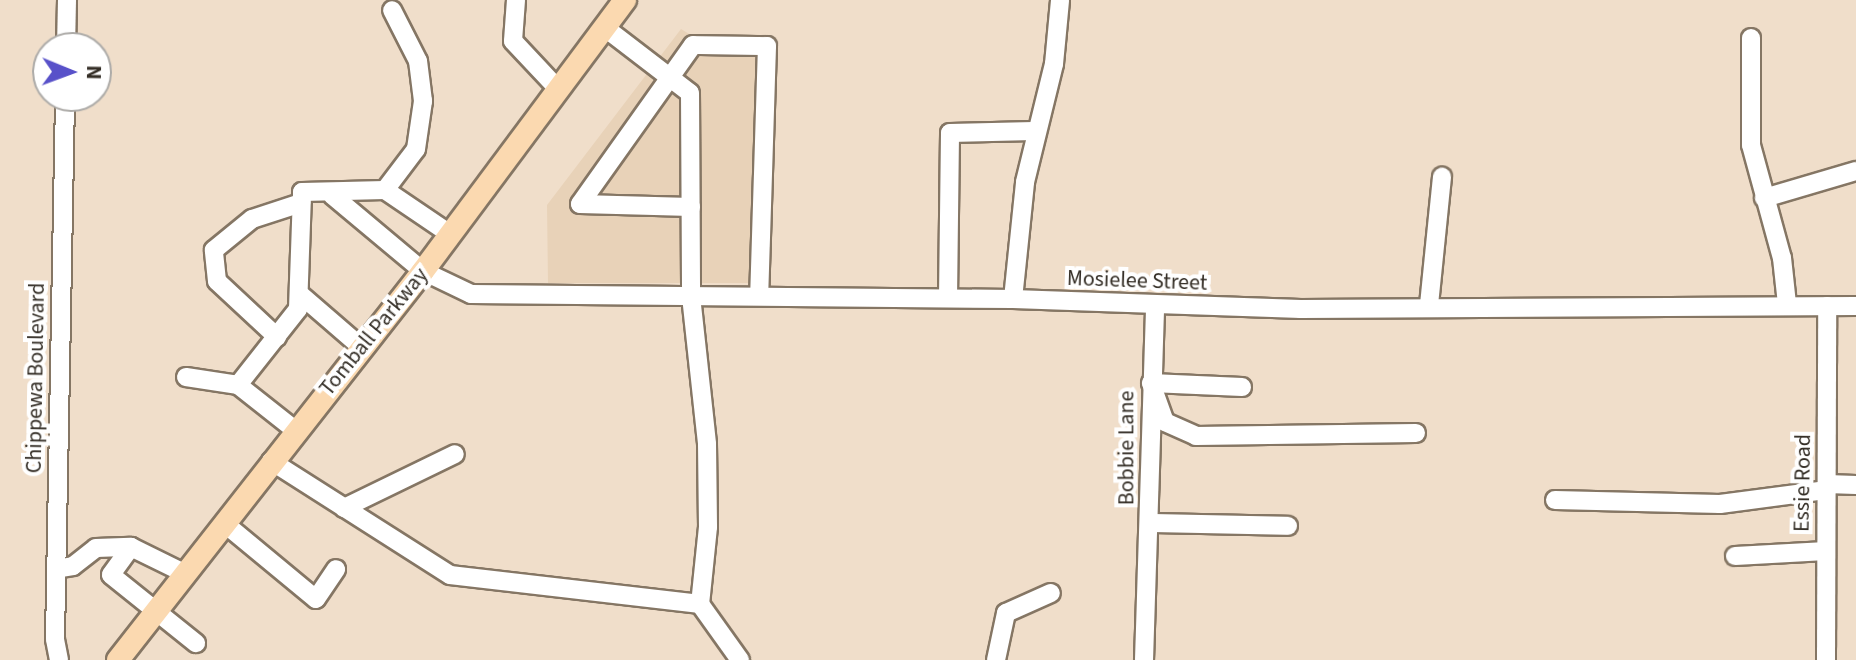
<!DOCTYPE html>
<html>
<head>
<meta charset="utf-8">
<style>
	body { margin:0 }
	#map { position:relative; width:1856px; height:660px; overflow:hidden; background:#f0deca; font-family:"Source Sans 3",sans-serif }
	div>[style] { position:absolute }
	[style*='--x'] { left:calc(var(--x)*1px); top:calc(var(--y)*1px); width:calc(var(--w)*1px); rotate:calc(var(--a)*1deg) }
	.built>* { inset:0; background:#e8d2b8 }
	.roads { filter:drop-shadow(2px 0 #857664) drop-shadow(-2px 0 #857664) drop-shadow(0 2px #857664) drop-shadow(0 -2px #857664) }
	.minor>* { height:18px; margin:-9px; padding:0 9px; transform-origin:9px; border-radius:9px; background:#fff }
	.major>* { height:22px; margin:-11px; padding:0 11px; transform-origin:11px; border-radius:11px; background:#fbd9b0 }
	span { translate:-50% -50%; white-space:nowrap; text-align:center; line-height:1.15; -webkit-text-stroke:8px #fff; paint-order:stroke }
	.street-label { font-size:22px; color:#332d25 }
	.north { position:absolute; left:32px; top:32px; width:80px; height:80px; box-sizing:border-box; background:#fff; border:2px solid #adaba8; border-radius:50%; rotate:91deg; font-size:22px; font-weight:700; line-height:32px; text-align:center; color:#332d25 }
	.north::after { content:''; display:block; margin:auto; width:28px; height:36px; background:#5851c9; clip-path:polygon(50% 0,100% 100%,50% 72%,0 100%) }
</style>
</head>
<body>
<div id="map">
	<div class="built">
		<div style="clip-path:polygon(681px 29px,694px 37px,774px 37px,770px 283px,548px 283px,547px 205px)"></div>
	</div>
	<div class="roads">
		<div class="minor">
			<div style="--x:516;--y:0;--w:41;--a:94.2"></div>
			<div style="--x:513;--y:41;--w:66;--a:46.8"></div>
			<div style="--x:604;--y:27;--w:108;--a:37.5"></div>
			<div style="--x:690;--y:93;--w:203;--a:89.7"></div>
			<div style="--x:691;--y:296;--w:149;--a:83.8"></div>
			<div style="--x:707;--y:444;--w:83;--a:89.3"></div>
			<div style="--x:708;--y:527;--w:77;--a:95.9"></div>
			<div style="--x:1751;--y:38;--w:107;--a:90"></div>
			<div style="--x:1751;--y:145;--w:117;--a:74.7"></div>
			<div style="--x:1782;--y:258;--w:46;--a:83.8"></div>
			<div style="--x:66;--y:48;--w:48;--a:-88.8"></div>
			<div style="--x:385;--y:190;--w:51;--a:-52.9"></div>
			<div style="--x:416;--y:149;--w:49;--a:-81.7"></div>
			<div style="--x:423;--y:101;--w:40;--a:-97.1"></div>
			<div style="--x:418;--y:61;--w:57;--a:-117"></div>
			<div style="--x:332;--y:195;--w:119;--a:39.9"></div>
			<div style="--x:423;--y:271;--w:53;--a:25.6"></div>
			<div style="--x:471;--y:294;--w:542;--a:0.53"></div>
			<div style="--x:1013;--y:299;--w:288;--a:2"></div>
			<div style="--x:1301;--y:309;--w:555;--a:-0.31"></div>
			<div style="--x:1764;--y:198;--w:96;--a:-16.4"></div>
			<div style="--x:691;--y:207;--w:111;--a:-178.5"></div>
			<div style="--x:580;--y:204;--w:195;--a:-54.6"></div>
			<div style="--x:693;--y:45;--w:74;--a:0.8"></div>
			<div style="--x:767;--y:46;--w:250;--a:91.8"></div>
			<div style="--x:302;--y:296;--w:78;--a:40.8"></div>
			<div style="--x:948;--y:298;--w:165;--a:-89.3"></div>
			<div style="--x:950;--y:133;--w:84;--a:-1.4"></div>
			<div style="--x:1013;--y:299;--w:118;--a:-84.1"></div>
			<div style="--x:1025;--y:182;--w:122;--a:-76.2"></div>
			<div style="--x:1054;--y:64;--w:64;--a:-84.6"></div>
			<div style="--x:1429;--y:305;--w:129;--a:-84.2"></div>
			<div style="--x:277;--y:337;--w:82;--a:-137"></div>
			<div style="--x:217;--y:281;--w:31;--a:-96"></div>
			<div style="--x:214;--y:250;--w:49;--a:-39.2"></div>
			<div style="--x:252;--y:219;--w:52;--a:-18.1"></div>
			<div style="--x:186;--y:377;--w:53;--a:8.7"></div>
			<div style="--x:1242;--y:387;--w:91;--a:-177.5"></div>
			<div style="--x:1151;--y:383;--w:41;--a:70.3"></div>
			<div style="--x:1165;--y:422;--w:34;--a:24"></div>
			<div style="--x:1196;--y:436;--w:220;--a:-0.8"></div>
			<div style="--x:295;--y:430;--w:73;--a:-141.7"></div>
			<div style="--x:238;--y:385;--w:97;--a:-51.7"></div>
			<div style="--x:298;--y:309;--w:117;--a:-88"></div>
			<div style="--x:302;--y:192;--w:83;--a:-1.4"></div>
			<div style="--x:385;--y:190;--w:78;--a:34.1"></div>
			<div style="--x:271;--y:461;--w:212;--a:32.5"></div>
			<div style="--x:450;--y:575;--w:252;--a:6.6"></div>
			<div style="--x:700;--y:604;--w:69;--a:54.5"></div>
			<div style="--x:1827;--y:484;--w:29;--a:2"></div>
			<div style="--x:1555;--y:500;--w:165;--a:1.4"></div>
			<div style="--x:1720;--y:504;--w:108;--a:-7.5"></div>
			<div style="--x:344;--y:508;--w:123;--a:-25.9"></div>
			<div style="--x:224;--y:523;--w:119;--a:39.6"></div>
			<div style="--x:316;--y:599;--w:36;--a:-56"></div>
			<div style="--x:1150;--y:523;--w:138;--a:1.2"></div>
			<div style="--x:1735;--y:556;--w:91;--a:-3.1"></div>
			<div style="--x:56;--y:569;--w:17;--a:-10"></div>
			<div style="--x:73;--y:566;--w:29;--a:-38"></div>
			<div style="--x:96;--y:548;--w:35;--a:-2"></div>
			<div style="--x:186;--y:574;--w:61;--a:-153.9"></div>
			<div style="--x:131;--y:547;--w:34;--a:126"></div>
			<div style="--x:111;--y:575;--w:109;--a:38.7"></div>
			<div style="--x:59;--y:660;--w:21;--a:-101"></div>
			<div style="--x:55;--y:639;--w:543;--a:-88.94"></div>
			<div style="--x:996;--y:660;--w:48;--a:-78"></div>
			<div style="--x:1006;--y:613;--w:49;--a:-24"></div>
			<div style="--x:1144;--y:660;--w:353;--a:-88.2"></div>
			<div style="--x:1826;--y:660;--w:354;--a:-89.8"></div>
		</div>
		<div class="major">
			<div style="--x:118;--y:660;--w:494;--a:-51.9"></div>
			<div style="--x:423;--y:271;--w:338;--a:-53.3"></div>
		</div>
	</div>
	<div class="street-label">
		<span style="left:1137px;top:281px;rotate:2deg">Mosielee Street</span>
		<span style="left:374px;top:332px;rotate:-51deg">Tomball Parkway</span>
		<span style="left:36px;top:378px;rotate:-89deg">Chippewa Boulevard</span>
		<span style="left:1127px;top:448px;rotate:-90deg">Bobbie Lane</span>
		<span style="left:1803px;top:483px;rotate:-89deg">Essie Road</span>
	</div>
	<div class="north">N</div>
</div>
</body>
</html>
